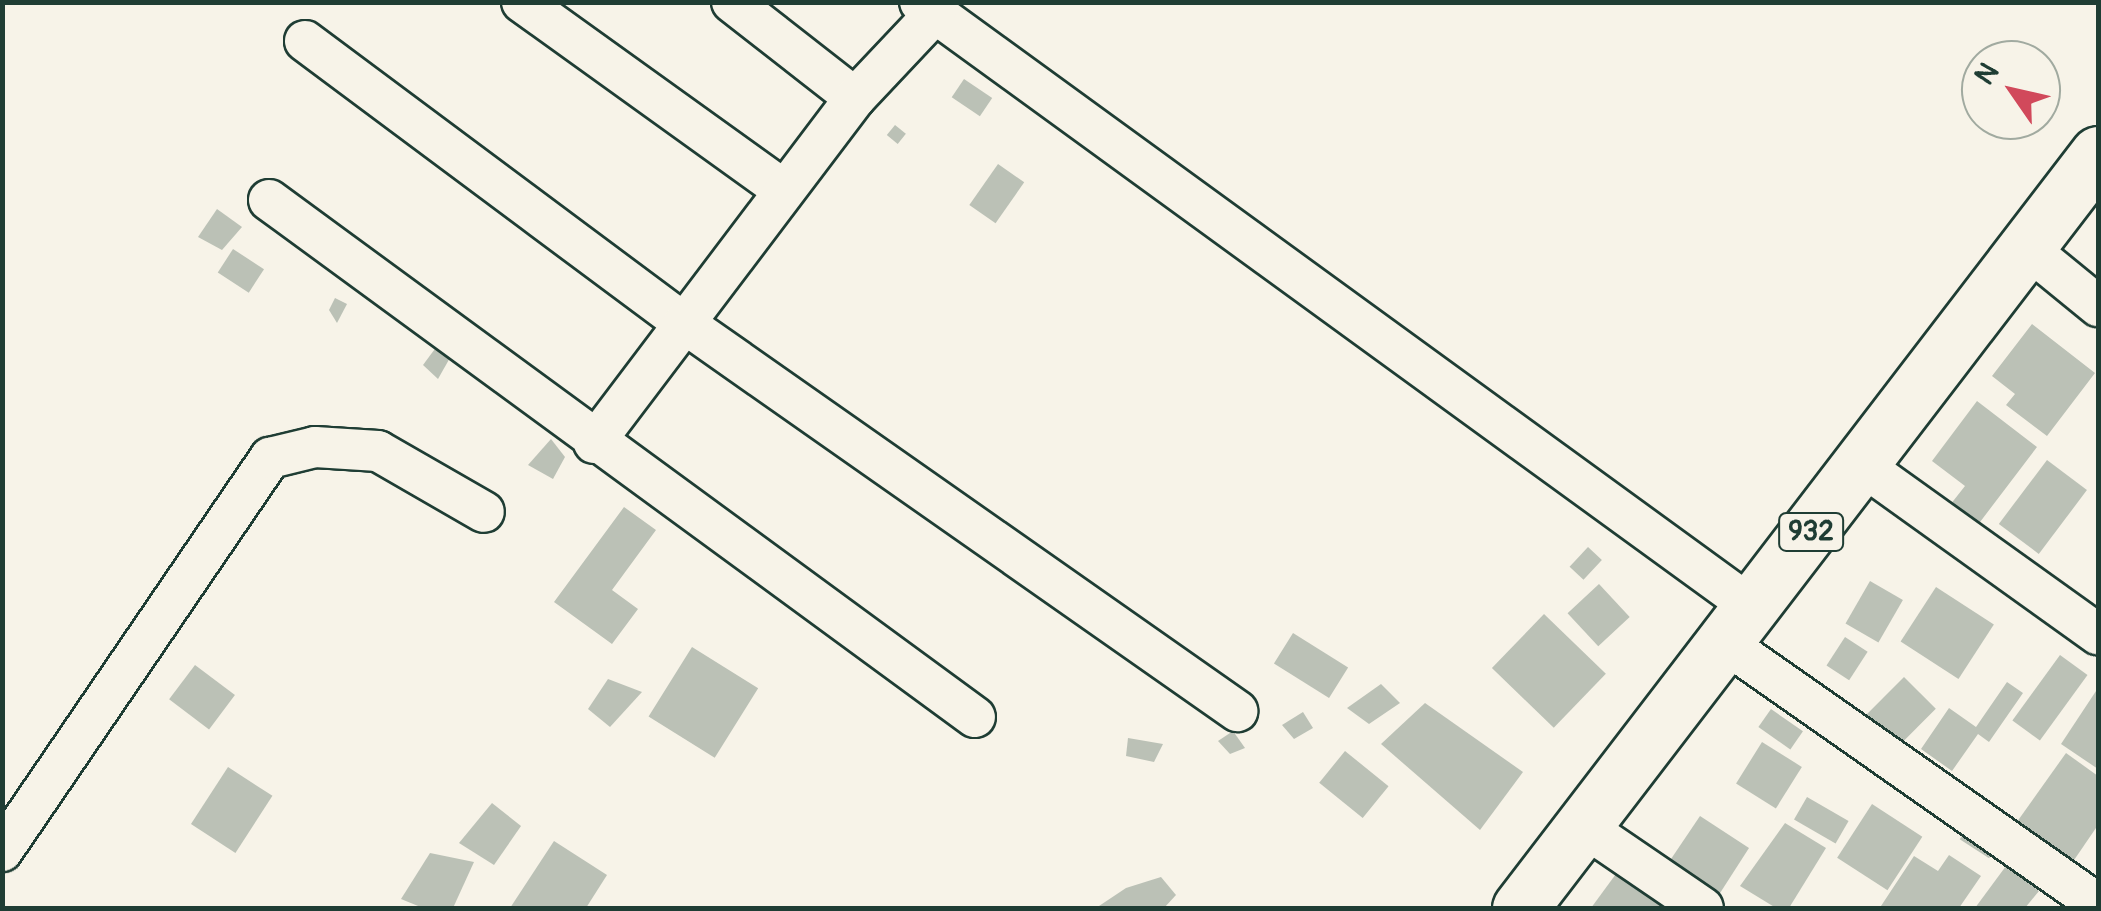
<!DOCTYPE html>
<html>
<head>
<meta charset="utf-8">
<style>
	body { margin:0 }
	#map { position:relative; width:2101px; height:911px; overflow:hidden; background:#f7f3e8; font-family:Pangolin,sans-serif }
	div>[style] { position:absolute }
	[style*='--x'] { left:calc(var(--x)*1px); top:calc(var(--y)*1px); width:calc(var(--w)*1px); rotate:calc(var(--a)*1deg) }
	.building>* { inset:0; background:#bbc1b6; transform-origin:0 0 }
	.roads { filter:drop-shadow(2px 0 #1f3d34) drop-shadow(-2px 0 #1f3d34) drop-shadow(0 2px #1f3d34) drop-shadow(0 -2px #1f3d34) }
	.minor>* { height:40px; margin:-20px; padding:0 20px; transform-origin:20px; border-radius:20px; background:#f7f3e8 }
	.primary>* { height:55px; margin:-27.5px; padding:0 27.5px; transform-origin:27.5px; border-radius:27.5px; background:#f7f3e8 }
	span { translate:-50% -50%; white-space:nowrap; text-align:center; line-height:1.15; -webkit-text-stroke:8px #f7f3e8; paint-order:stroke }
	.shield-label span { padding:2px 8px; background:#f7f3e8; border:2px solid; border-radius:8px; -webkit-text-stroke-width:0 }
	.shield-label { font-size:28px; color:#1f3d34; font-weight:700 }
	.frame { position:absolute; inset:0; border:5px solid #1f3d34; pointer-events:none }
	.north { position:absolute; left:1961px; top:40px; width:100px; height:100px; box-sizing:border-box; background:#f7f3e8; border:2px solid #a1aaa0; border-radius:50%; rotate:304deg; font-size:28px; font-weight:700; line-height:40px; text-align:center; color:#1f3d34 }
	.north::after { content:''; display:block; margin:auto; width:35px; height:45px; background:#d1495b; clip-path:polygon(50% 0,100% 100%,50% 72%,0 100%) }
</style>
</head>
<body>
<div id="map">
	<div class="building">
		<div style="left:964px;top:79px;width:34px;height:22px;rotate:34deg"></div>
		<div style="left:895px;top:125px;width:14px;height:13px;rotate:39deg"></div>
		<div style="left:998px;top:164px;width:32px;height:50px;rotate:35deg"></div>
		<div style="clip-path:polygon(217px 209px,242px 227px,222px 250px,198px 237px)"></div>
		<div style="left:233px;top:249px;width:37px;height:28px;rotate:33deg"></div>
		<div style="clip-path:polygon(335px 298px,347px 304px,337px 323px,329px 310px)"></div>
		<div style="clip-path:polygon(2032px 324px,2095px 373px,2047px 436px,2006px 405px,2015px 394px,1992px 376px)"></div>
		<div style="clip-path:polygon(440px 342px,451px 356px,438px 379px,423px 365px)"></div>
		<div style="clip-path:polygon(1977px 401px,2037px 447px,1977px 526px,1950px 505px,1965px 486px,1932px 461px)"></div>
		<div style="clip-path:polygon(551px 439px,565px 457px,553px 479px,528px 465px)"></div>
		<div style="left:2047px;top:460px;width:50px;height:80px;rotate:37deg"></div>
		<div style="clip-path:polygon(624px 507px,656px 530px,612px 590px,638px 609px,612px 644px,554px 602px)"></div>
		<div style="left:1588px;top:547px;width:19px;height:27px;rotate:43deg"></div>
		<div style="left:1870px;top:581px;width:38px;height:49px;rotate:30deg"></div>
		<div style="left:1599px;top:584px;width:45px;height:43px;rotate:47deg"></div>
		<div style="left:1936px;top:587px;width:69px;height:65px;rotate:33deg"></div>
		<div style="left:1544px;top:614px;width:86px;height:75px;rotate:44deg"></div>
		<div style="left:1293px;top:633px;width:65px;height:36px;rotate:32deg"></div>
		<div style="left:1845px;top:637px;width:27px;height:34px;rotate:33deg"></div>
		<div style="left:692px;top:647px;width:78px;height:82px;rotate:32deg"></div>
		<div style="left:2060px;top:655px;width:34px;height:81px;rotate:36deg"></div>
		<div style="left:195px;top:665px;width:50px;height:43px;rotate:37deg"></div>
		<div style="left:1904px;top:677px;width:45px;height:60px;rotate:45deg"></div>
		<div style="clip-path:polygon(608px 679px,642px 692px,610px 727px,588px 709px)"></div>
		<div style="clip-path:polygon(2007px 682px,2023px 693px,1989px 742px,1978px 734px,1952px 771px,1921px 749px,1949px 708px,1976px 727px)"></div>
		<div style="clip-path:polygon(1381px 684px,1400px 703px,1369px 724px,1347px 708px)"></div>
		<div style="clip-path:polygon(2098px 688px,2098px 769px,2061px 744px)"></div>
		<div style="clip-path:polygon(1425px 703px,1523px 772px,1480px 830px,1381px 744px)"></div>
		<div style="left:1771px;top:709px;width:39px;height:22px;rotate:35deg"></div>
		<div style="clip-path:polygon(1303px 712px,1313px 728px,1294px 739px,1282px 725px)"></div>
		<div style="clip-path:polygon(1233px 731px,1245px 748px,1230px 754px,1218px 741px)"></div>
		<div style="clip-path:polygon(1128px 738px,1163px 744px,1154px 762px,1126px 756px)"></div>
		<div style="left:1762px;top:742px;width:47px;height:49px;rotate:32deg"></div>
		<div style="left:1345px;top:751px;width:56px;height:41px;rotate:39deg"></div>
		<div style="clip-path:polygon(2066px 753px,2098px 776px,2098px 825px,2070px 866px,2014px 826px)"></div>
		<div style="left:228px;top:767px;width:53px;height:68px;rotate:33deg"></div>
		<div style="left:1807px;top:797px;width:48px;height:26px;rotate:30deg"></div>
		<div style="clip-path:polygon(492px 803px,521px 826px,494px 865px,459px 843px)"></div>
		<div style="left:1872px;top:804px;width:60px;height:64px;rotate:33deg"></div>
		<div style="clip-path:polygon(1700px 816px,1749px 848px,1713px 904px,1671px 859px)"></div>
		<div style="clip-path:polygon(1785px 823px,1826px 848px,1789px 908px,1776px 908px,1740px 886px)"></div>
		<div style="left:1969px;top:825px;width:35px;height:17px;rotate:33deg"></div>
		<div style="clip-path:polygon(554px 841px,607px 875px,586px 908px,510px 908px)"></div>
		<div style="clip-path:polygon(430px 853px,474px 862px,453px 908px,423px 908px,401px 899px)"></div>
		<div style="clip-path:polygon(1949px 855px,1981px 876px,1959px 908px,1881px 906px,1914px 856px,1938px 871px)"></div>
		<div style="clip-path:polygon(1624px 863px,1685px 908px,1591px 908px)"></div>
		<div style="clip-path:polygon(2006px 866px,2039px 891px,2025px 908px,1975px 908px)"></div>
		<div style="clip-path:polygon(1161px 877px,1176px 895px,1164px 908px,1096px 908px,1126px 888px)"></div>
	</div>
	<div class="roads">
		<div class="minor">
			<div style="--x:522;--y:2;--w:322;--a:35.7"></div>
			<div style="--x:732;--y:2;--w:156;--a:38"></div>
			<div style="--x:920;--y:2;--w:1029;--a:36.02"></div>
			<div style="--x:305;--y:41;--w:472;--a:36.7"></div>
			<div style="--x:684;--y:323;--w:676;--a:35.05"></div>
			<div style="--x:269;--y:200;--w:875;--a:36.22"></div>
			<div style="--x:2027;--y:248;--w:92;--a:39.2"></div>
			<div style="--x:594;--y:443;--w:433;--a:-52.9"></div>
			<div style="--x:855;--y:98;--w:117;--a:-46.7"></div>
			<div style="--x:1863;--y:466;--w:289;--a:35.6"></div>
			<div style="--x:1725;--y:643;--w:455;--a:35"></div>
			<div style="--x:1583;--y:826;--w:145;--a:34.3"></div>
			<div style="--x:2;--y:851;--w:476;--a:-55.7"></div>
			<div style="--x:270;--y:458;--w:46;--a:-13.7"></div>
			<div style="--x:315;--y:447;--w:63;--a:3.6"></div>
			<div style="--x:378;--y:451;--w:122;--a:29.9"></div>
		</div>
		<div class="primary">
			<div style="--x:1520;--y:908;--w:950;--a:-52.53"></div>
		</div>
	</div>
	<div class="shield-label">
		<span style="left:1811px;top:532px">932</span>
	</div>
	<div class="frame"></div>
	<div class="north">N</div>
</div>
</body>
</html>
